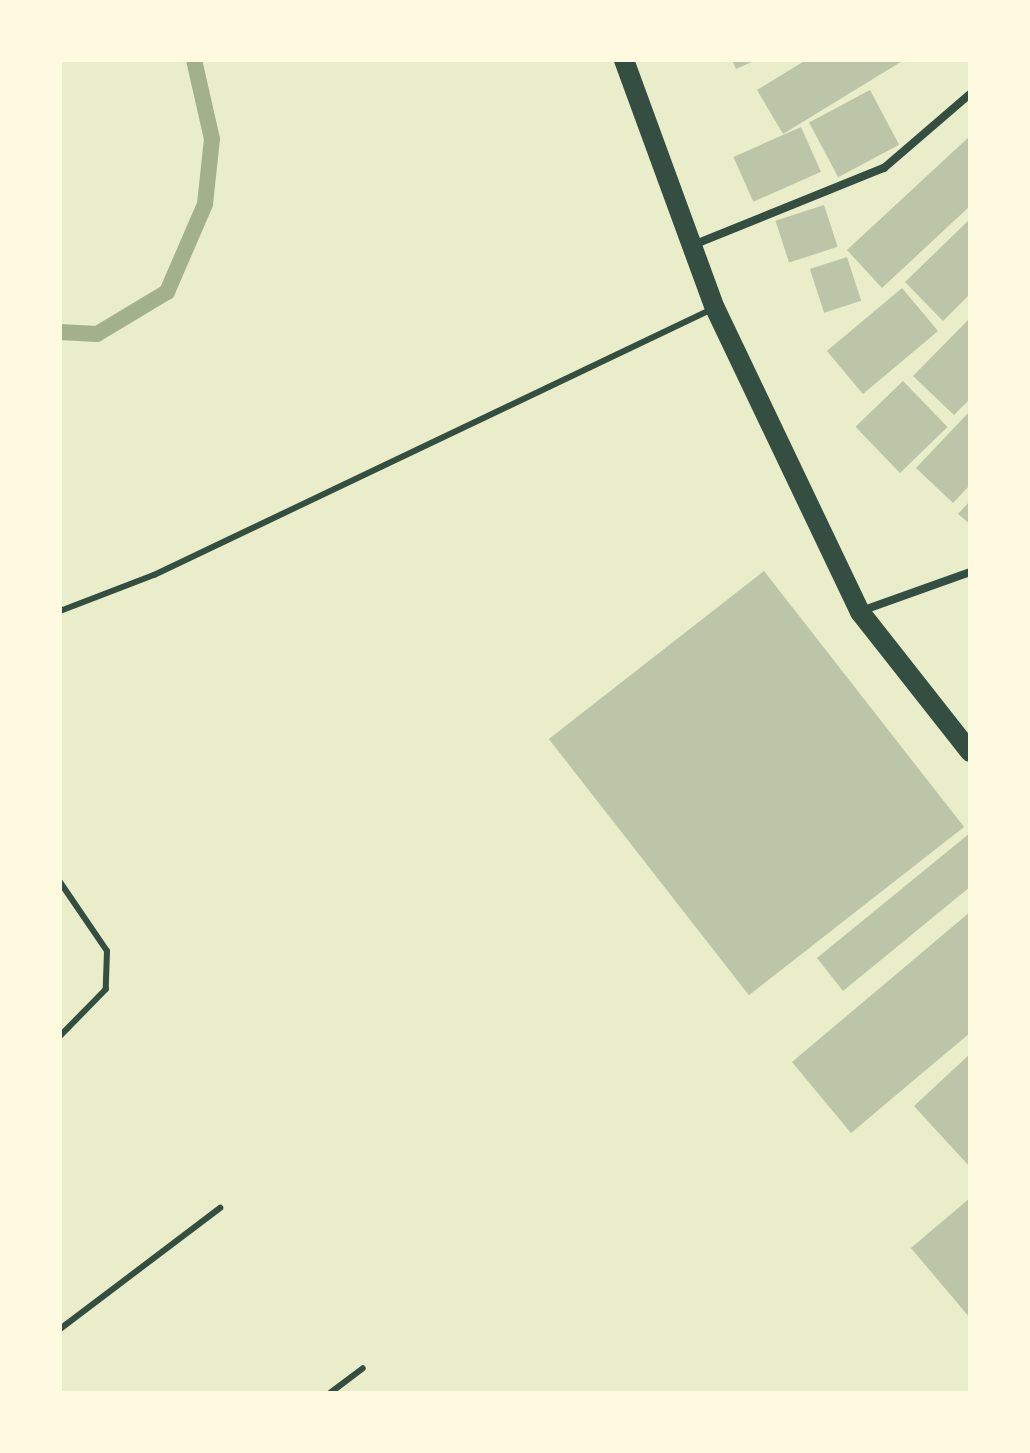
<!DOCTYPE html>
<html>
<head>
<meta charset="utf-8">
<style>
	body { margin:0 }
	#map { position:relative; width:1030px; height:1453px; overflow:hidden; background:#e9edc9; font-family:Helvetica,sans-serif }
	div>[style] { position:absolute }
	[style*='--x'] { left:calc(var(--x)*1px); top:calc(var(--y)*1px); width:calc(var(--w)*1px); rotate:calc(var(--a)*1deg) }
	.stream>* { height:16px; margin:-8px; padding:0 8px; transform-origin:8px; border-radius:8px; background:#a3b18a }
	.building>* { inset:0; background:#bcc5a7; transform-origin:0 0 }
	.service>* { height:6px; margin:-3px; padding:0 3px; transform-origin:3px; border-radius:3px; background:#344e41 }
	.minor>* { height:8px; margin:-4px; padding:0 4px; transform-origin:4px; border-radius:4px; background:#344e41 }
	.primary>* { height:20px; margin:-10px; padding:0 10px; transform-origin:10px; border-radius:10px; background:#344e41 }
	span { translate:-50% -50%; white-space:nowrap; text-align:center; line-height:1.15; -webkit-text-stroke:7px #fefae0; paint-order:stroke }
	.frame { position:absolute; inset:0; border:62px solid #fefae0; pointer-events:none }
</style>
</head>
<body>
<div id="map">
	<div class="stream">
		<div style="--x:60;--y:332;--w:37;--a:3"></div>
		<div style="--x:97;--y:334;--w:82;--a:-31"></div>
		<div style="--x:167;--y:292;--w:96;--a:-66.6"></div>
		<div style="--x:205;--y:204;--w:65;--a:-83.9"></div>
		<div style="--x:212;--y:139;--w:81;--a:-102.8"></div>
	</div>
	<div class="building">
		<div style="clip-path:polygon(732px 60px,756px 60px,736px 69px)"></div>
		<div style="clip-path:polygon(806px 60px,904px 60px,783px 134px,757px 90px)"></div>
		<div style="left:870px;top:90px;width:62px;height:69px;rotate:62deg"></div>
		<div style="left:801px;top:127px;width:49px;height:74px;rotate:66deg"></div>
		<div style="clip-path:polygon(970px 136px,970px 206px,882px 288px,847px 250px)"></div>
		<div style="left:824px;top:205px;width:44px;height:51px;rotate:72deg"></div>
		<div style="clip-path:polygon(970px 219px,970px 294px,943px 321px,905px 282px)"></div>
		<div style="left:847px;top:257px;width:46px;height:39px;rotate:72deg"></div>
		<div style="left:902px;top:288px;width:56px;height:98px;rotate:50deg"></div>
		<div style="clip-path:polygon(970px 318px,970px 399px,954px 415px,913px 376px)"></div>
		<div style="left:903px;top:381px;width:64px;height:66px;rotate:46deg"></div>
		<div style="clip-path:polygon(970px 411px,970px 485px,953px 503px,916px 468px)"></div>
		<div style="clip-path:polygon(970px 501px,970px 524px,958px 514px)"></div>
		<div style="left:764px;top:571px;width:325px;height:273px;rotate:52deg"></div>
		<div style="clip-path:polygon(970px 833px,970px 887px,843px 991px,817px 958px)"></div>
		<div style="clip-path:polygon(970px 912px,970px 1033px,851px 1133px,792px 1062px)"></div>
		<div style="clip-path:polygon(970px 1054px,970px 1167px,914px 1106px)"></div>
		<div style="clip-path:polygon(970px 1198px,970px 1318px,911px 1248px)"></div>
	</div>
	<div class="service">
		<div style="--x:60;--y:611;--w:101;--a:-21"></div>
		<div style="--x:154;--y:575;--w:616;--a:-25.48"></div>
		<div style="--x:60;--y:882;--w:83;--a:55.7"></div>
		<div style="--x:107;--y:951;--w:38;--a:92"></div>
		<div style="--x:106;--y:989;--w:66;--a:134.4"></div>
		<div style="--x:60;--y:1329;--w:201;--a:-37.1"></div>
		<div style="--x:330;--y:1393;--w:41;--a:-37.1"></div>
	</div>
	<div class="minor">
		<div style="--x:693;--y:245;--w:206;--a:-22"></div>
		<div style="--x:884;--y:168;--w:113;--a:-40.7"></div>
		<div style="--x:861;--y:611;--w:116;--a:-19.7"></div>
	</div>
	<div class="primary">
		<div style="--x:624;--y:60;--w:264;--a:69.9"></div>
		<div style="--x:715;--y:308;--w:337;--a:64.5"></div>
		<div style="--x:860;--y:612;--w:178;--a:51.8"></div>
	</div>
	<div class="frame"></div>
</div>
</body>
</html>
